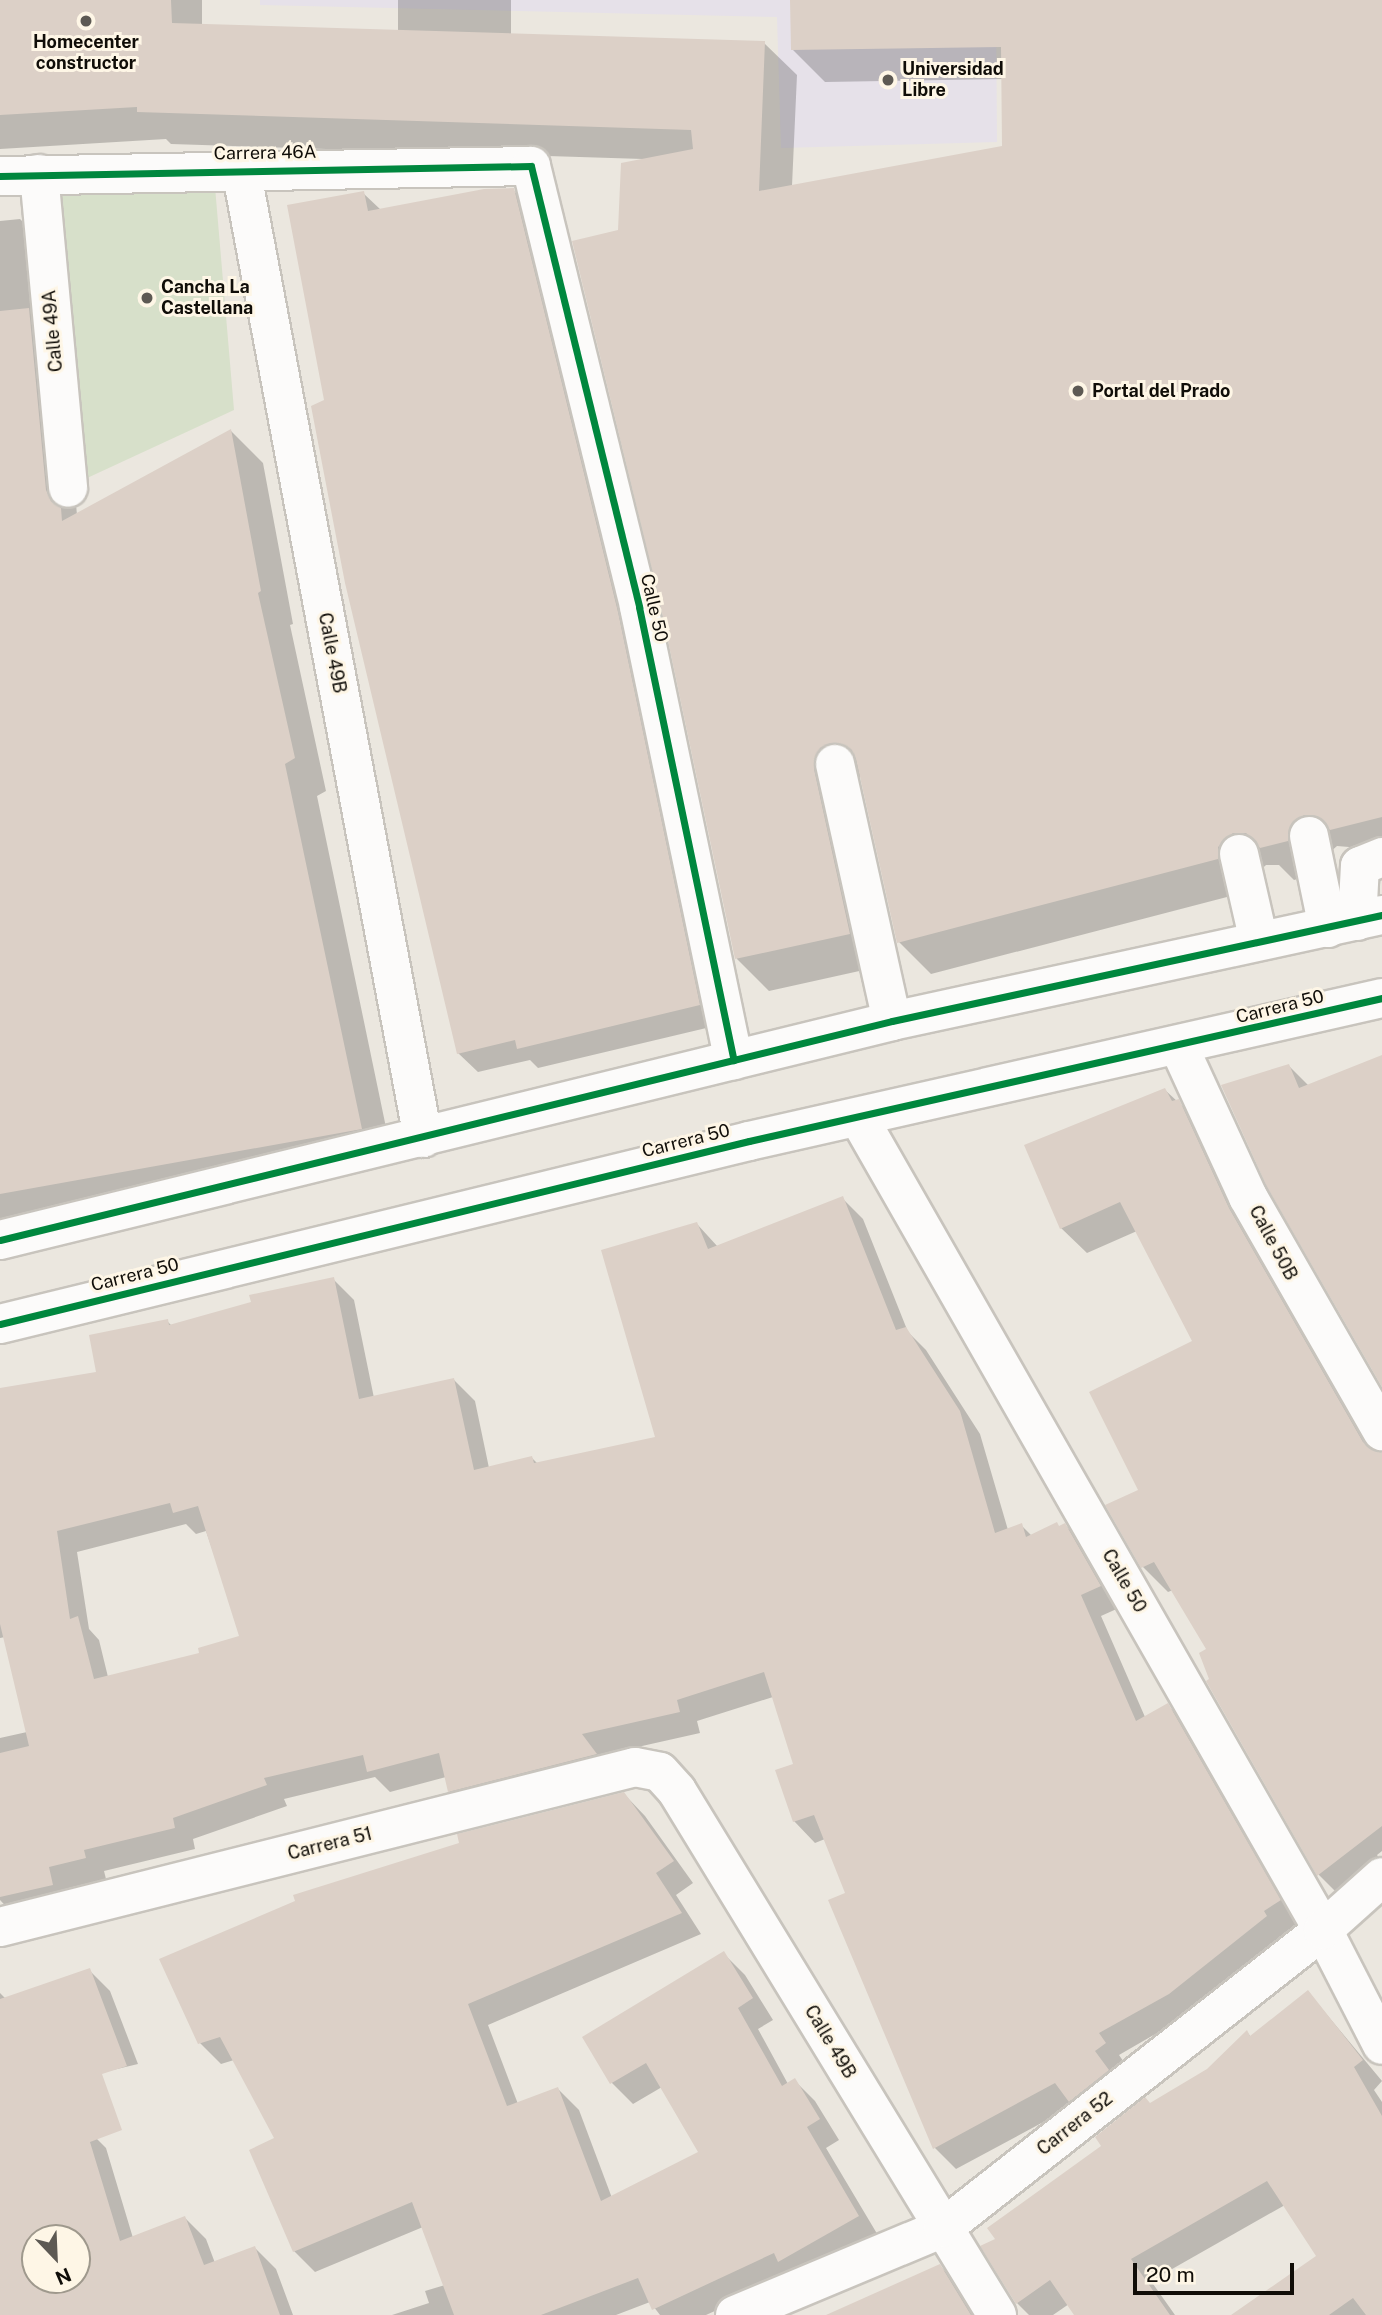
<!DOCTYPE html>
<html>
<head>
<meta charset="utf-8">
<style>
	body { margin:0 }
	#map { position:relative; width:1382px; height:2315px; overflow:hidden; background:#ebe7df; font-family:"Public Sans",sans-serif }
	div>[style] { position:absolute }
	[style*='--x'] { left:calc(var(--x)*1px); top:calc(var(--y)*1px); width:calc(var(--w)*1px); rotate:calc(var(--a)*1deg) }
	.education>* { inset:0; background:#e6e1e9 }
	.green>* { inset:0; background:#d7e0ca }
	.shadow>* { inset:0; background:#0003 }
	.building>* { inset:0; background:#dcd0c7 }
	.roads { filter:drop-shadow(2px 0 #c8c4bd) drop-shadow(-2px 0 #c8c4bd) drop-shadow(0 2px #c8c4bd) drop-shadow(0 -2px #c8c4bd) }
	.minor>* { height:38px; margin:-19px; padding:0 19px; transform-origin:19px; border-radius:19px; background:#fcfbfa }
	.cycleway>* { height:7px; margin:-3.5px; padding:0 3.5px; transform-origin:3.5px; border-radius:3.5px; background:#00873e }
	.dots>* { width:19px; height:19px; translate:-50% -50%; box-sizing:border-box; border:4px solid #fef6e6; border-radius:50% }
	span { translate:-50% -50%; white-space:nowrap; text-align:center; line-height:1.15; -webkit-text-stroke:6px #fef6e6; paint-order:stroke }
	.poi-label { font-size:18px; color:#100d08; font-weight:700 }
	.left { translate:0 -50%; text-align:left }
	.street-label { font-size:18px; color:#100d08 }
	.north { position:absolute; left:21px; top:2224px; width:70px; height:70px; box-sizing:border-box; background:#fef6e6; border:2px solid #9f998d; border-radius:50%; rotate:157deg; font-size:19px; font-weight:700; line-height:28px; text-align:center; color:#100d08 }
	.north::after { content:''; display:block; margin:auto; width:24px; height:32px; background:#5d5953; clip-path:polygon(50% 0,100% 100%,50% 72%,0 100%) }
	.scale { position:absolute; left:1133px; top:2263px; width:161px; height:32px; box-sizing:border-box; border:4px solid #100d08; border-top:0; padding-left:9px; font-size:21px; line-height:24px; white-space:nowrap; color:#100d08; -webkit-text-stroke:5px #fef6e6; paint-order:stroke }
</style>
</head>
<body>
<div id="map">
	<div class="education">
		<div style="clip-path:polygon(260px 0,996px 0,997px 142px,781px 148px,777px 17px,260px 5px)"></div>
	</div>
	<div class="green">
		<div style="clip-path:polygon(58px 185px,215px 187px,234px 410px,85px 479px)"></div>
	</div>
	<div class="shadow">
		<div style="clip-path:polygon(0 0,202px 0,202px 26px,398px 32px,398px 0,511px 0,511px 35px,764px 43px,797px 75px,792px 186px,1003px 148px,1003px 79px,825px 82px,793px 50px,792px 0,1382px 0,1382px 857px,1364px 862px,1349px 847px,1337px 846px,1320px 861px,1320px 873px,1294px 880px,1279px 865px,1266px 865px,1250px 880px,1250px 891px,931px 974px,899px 942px,862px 775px,846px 789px,882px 966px,769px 991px,737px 959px,620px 231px,643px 159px,171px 144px,166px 139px,0 149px)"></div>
		<div style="clip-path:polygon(513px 190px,533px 210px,719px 1025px,538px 1068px,530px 1060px,478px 1072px,458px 1053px,326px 401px,363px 193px,381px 210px)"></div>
		<div style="clip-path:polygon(20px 219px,53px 252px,77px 515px,231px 431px,263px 463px,293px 624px,290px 625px,326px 791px,317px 796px,393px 1161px,0 1229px,0 221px)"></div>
		<div style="clip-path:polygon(1382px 1057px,1382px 1383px,1289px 1066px,1309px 1086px)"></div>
		<div style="clip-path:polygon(1165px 1090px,1204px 1126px,1254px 1235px,1382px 1454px,1382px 1851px,1377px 1855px,1382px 1863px,1344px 1900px,1319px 1875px,1211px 1680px,1208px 1649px,1173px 1590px,1168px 1592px,1143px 1567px,1195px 1342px,1137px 1231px,1087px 1253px,1061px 1228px)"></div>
		<div style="clip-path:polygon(evenodd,842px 1198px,863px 1219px,908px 1332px,926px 1350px,980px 1434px,1008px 1530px,1021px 1525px,1032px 1536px,1065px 1525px,1086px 1546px,1121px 1607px,1101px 1616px,1145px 1717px,1167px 1705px,1189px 1726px,1301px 1922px,1284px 1933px,1287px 1938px,1190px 2014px,1119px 2055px,1126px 2065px,1075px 2105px,956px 2169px,935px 2148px,831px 1901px,848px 1894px,825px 1839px,815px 1843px,794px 1821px,795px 1765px,773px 1697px,697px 1721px,700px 1733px,602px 1755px,616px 1775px,470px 1812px,449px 1791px,446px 1777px,390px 1792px,375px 1777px,284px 1799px,287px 1806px,193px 1839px,195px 1849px,104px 1871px,106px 1879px,69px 1888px,73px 1906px,18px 1919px,0 1900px,0 1738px,27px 1732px,5px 1637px,0 1638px,0 1390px,98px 1374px,167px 1321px,172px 1326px,333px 1279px,354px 1300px,374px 1398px,454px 1380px,475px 1401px,489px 1468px,532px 1458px,538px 1464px,657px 1438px,697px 1224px,718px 1247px,842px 1198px,186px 1524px,196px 1534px,206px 1531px,242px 1637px,201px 1654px,108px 1677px,99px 1640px,89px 1629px,77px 1552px,186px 1524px)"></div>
		<div style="clip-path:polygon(624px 1794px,645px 1816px,693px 1883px,676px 1895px,701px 1934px,488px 2025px,518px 2104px,558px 2089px,579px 2110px,612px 2198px,701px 2153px,662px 2087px,633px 2104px,612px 2083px,584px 2038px,724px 1954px,745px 1975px,773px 2020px,758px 2029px,788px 2084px,794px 2080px,815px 2101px,839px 2140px,826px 2148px,879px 2237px,706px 2315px,660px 2315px,650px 2302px,616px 2315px,392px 2315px,429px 2303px,425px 2291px,445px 2285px,423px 2227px,315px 2272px,294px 2251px,277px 2139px,234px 2060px,221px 2064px,200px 2043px)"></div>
		<div style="clip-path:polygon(89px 1970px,110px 1991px,138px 2064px,0 2097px,0 1993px,6px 1999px)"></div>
		<div style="clip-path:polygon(1308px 1992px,1382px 2081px,1374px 2090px,1382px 2102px,1382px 2315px,1234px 2315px,1319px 2256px,1285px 2205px,1151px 2281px,1175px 2315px,1076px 2315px,1069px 2304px,1053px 2315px,1029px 2315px,1017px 2303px,997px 2240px,1151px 2105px,1208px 2071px,1247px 2032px,1251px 2037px)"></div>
		<div style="clip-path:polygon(evenodd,85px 2127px,106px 2148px,133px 2238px,185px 2218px,206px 2239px,215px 2263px,255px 2248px,276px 2269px,293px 2315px,0 2315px,0 2152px,85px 2127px,35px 2238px,77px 2238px,77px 2280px,35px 2280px,35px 2238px)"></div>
		<div style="clip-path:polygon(940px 2266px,962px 2288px,979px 2315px,851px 2315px)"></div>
	</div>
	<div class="building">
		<div style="clip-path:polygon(0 0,171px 0,172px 23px,765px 41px,759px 191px,1002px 146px,1001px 47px,791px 50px,790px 0,1382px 0,1382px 817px,1330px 830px,1316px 816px,1304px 815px,1289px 829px,1288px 841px,1260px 848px,1246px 833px,1233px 833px,1218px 847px,1218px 859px,897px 943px,856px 759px,851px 749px,831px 743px,820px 748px,814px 769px,850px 934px,735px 959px,660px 603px,572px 241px,618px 230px,621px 163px,693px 149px,691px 130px,137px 112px,137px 107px,0 115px)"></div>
		<div style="clip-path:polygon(514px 188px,618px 612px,700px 1005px,517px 1049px,515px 1040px,457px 1054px,345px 583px,311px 406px,324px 400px,287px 205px,364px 191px,368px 211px,484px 189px)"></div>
		<div style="clip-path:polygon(29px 308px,46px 490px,51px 501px,61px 508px,62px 521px,231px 429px,261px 591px,258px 593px,295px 758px,285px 764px,362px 1129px,0 1194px,0 311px)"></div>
		<div style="clip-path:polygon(1382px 1055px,1382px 1387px,1267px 1187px,1221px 1085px,1289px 1064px,1299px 1088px)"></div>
		<div style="clip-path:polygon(1165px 1088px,1172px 1101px,1179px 1099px,1229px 1208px,1363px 1442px,1382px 1453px,1382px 1826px,1317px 1876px,1206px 1681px,1209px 1679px,1199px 1653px,1206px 1649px,1154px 1562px,1141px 1568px,1105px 1505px,1138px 1490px,1089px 1392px,1192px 1341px,1120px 1202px,1060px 1229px,1024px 1145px)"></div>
		<div style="clip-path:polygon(evenodd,843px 1196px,896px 1330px,906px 1327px,960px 1411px,995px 1533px,1022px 1523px,1026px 1537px,1057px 1522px,1059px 1526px,1065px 1523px,1101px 1586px,1081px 1595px,1136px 1721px,1168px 1703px,1281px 1900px,1264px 1911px,1267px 1916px,1169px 1994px,1099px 2033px,1106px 2043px,1095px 2051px,1109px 2070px,1069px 2102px,1055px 2083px,933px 2149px,828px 1900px,845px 1893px,814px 1815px,793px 1822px,775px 1770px,793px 1764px,764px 1672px,677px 1700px,680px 1712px,582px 1734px,597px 1754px,448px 1792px,439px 1753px,367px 1772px,363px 1755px,264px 1778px,267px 1785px,173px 1818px,175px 1828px,84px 1850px,86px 1858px,49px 1867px,53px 1885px,0 1897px,0 1753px,29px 1746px,0 1624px,0 1388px,96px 1372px,89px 1335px,168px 1319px,169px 1325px,251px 1302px,249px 1295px,334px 1277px,359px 1399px,454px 1378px,474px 1470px,532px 1456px,534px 1463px,655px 1437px,601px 1250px,697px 1222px,708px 1249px,843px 1196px,170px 1503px,173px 1513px,198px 1506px,239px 1636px,198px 1648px,199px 1653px,94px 1679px,78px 1616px,70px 1619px,57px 1531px,170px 1503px)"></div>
		<div style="clip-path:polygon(624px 1792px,674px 1861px,656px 1873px,682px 1913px,468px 2004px,507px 2106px,558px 2087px,601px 2201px,698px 2152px,646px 2063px,610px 2084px,582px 2037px,724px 1951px,753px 1998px,738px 2008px,782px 2086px,795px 2078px,820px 2119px,807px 2127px,859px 2216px,778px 2262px,774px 2253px,652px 2310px,638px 2278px,541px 2315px,454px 2315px,412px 2202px,293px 2252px,249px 2150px,274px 2138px,220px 2037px,198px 2044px,159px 1959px,295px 1901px,293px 1895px,459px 1843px,457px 1834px)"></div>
		<div style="clip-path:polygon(evenodd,90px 1968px,127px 2066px,102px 2074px,122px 2130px,90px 2142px,120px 2241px,185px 2216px,204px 2265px,255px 2246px,280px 2315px,0 2315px,0 1999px,90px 1968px,35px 2238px,77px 2238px,77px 2280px,35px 2280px,35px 2238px)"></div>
		<div style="clip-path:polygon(1308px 1990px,1363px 2060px,1354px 2067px,1382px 2116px,1382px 2315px,1366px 2315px,1353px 2298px,1329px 2315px,1231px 2315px,1316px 2256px,1267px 2181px,1131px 2259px,1170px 2315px,1074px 2315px,1050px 2280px,1016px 2304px,980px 2246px,995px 2239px,987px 2228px,1101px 2146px,1095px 2137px,1145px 2097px,1150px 2103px,1207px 2069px,1247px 2030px,1250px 2036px)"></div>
		<div style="clip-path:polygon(940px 2264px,971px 2315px,826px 2315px)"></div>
	</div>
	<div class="roads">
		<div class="minor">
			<div style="--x:241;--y:169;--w:986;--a:79.36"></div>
			<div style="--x:39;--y:174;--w:315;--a:84.7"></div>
			<div style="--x:0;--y:176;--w:531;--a:-1.08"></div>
			<div style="--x:531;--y:166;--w:454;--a:76.2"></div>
			<div style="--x:639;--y:607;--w:463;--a:78.2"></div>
			<div style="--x:835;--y:764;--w:263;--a:77.5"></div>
			<div style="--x:1309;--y:836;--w:94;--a:78.3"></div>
			<div style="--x:1239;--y:854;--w:89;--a:77.1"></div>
			<div style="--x:1357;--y:921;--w:55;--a:-86.9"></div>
			<div style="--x:1360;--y:866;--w:24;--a:-22"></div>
			<div style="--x:1179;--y:1047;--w:165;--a:65.3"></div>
			<div style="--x:1248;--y:1197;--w:270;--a:60.2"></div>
			<div style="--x:860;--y:1120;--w:933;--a:60.25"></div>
			<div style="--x:1323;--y:1930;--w:129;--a:62.8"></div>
			<div style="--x:0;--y:1240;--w:918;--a:-13.79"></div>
			<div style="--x:892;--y:1021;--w:501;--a:-12.21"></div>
			<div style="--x:0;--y:1324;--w:771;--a:-13.73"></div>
			<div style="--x:749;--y:1141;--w:649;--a:-12.73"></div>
			<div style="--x:0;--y:1927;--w:655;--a:-14.14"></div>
			<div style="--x:635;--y:1767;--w:25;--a:11"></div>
			<div style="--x:660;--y:1772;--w:25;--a:48"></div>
			<div style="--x:677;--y:1791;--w:614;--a:58.59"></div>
			<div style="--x:735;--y:2315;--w:225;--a:-22.7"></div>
			<div style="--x:943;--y:2228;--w:483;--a:-38.1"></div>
			<div style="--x:1323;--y:1930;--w:79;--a:-41.9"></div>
		</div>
	</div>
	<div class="cycleway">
		<div style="--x:0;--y:176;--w:531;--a:-1.08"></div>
		<div style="--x:531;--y:166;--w:454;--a:76.2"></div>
		<div style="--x:639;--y:607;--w:463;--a:78.2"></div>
		<div style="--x:0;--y:1240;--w:918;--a:-13.79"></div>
		<div style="--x:892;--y:1021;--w:501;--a:-12.21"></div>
		<div style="--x:0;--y:1324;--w:771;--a:-13.73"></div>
		<div style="--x:749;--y:1141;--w:649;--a:-12.73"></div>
	</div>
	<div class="dots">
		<div style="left:86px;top:21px;background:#5d5953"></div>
		<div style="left:888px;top:80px;background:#5d5953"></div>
		<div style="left:147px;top:298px;background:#5d5953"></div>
		<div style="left:1078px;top:391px;background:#5d5953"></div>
	</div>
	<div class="poi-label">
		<span style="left:86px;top:53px">Homecenter<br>constructor</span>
		<span class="left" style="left:902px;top:80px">Universidad<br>Libre</span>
		<span class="left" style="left:161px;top:298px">Cancha La<br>Castellana</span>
		<span class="left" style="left:1092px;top:391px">Portal del Prado</span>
	</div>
	<div class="street-label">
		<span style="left:265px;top:153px;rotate:-1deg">Carrera 46A</span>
		<span style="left:53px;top:331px;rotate:-95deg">Calle 49A</span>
		<span style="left:654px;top:608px;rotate:77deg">Calle 50</span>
		<span style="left:332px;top:653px;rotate:79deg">Calle 49B</span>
		<span style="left:1280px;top:1007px;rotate:-14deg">Carrera 50</span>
		<span style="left:686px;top:1141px;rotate:-14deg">Carrera 50</span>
		<span style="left:1273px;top:1243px;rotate:62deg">Calle 50B</span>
		<span style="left:135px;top:1275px;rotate:-14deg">Carrera 50</span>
		<span style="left:1124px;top:1581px;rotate:60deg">Calle 50</span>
		<span style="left:330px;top:1844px;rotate:-14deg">Carrera 51</span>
		<span style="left:830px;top:2042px;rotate:59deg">Calle 49B</span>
		<span style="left:1075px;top:2124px;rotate:-38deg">Carrera 52</span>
	</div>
	<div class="north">N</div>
	<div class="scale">20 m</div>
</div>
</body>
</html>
